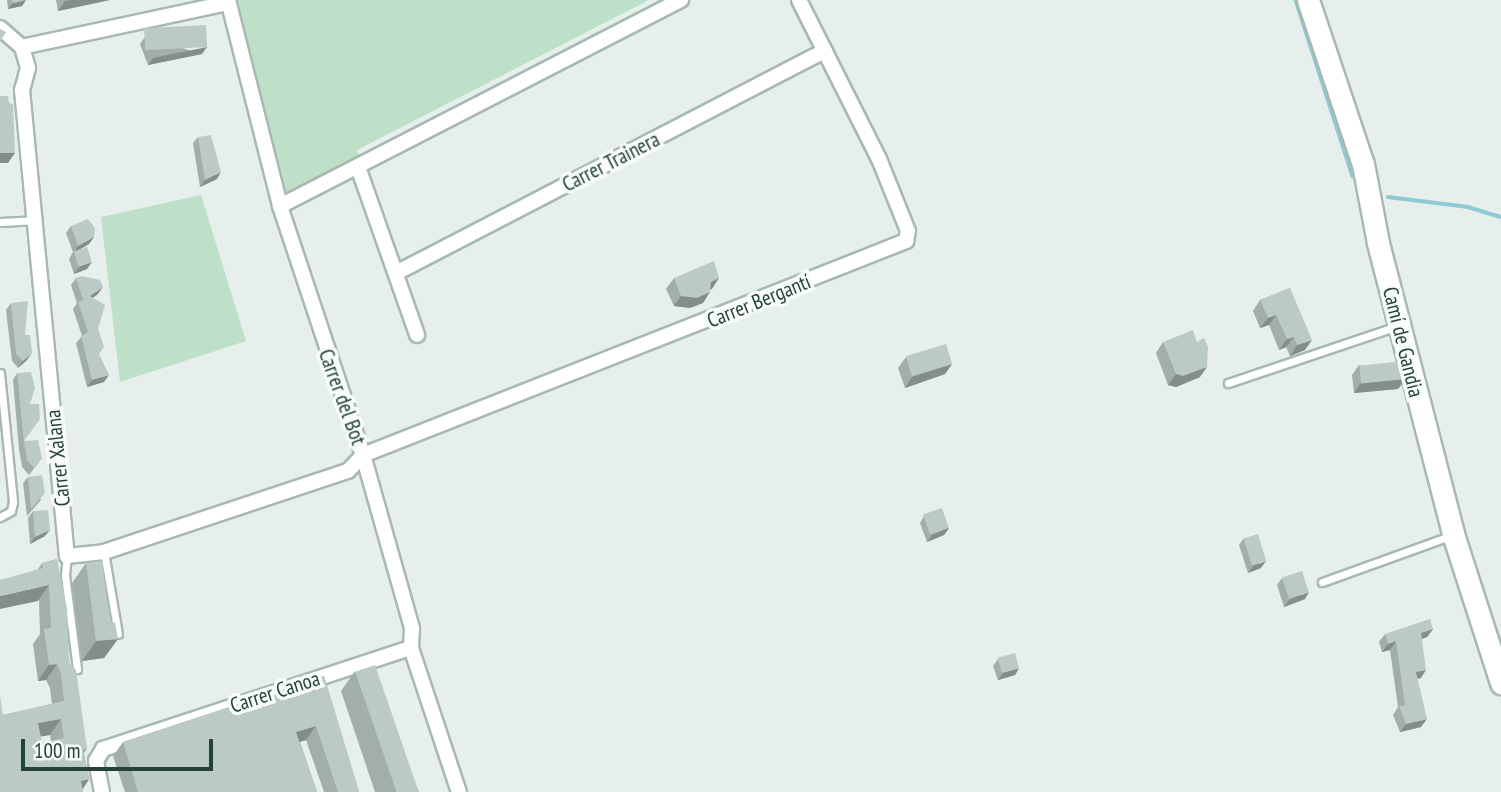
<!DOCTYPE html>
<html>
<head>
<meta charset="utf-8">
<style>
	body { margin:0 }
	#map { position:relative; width:1501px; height:792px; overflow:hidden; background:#e6efeb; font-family:"PT Sans Narrow",sans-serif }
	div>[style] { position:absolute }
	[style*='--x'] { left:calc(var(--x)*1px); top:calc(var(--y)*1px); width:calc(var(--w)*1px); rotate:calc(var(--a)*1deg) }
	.green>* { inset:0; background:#bfe0c8 }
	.stream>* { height:3.5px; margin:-1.75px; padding:0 1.75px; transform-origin:1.75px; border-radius:1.75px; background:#8ec9d4 }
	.roads { filter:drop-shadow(2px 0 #a8b8b2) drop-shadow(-2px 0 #a8b8b2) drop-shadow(0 2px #a8b8b2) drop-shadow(0 -2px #a8b8b2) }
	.lane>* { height:7px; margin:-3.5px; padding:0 3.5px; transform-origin:3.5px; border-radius:3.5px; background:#fff }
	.street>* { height:14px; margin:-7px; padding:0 7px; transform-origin:7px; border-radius:7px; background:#fff }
	.secondary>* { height:21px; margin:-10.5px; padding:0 10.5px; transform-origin:10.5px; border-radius:10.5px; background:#fff }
	.wall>* { inset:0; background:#a1aea9 }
	.shaded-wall>* { inset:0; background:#838d89 }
	.building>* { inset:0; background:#bbcac4; transform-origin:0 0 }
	span { translate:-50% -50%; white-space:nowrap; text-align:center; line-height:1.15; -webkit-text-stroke:7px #f7fbf9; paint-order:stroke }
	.street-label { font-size:21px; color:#24423a }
	.scale { position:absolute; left:21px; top:739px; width:192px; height:32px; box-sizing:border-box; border:4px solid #24423a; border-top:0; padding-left:9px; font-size:21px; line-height:24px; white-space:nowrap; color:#24423a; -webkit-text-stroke:5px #f7fbf9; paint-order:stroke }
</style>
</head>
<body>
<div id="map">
	<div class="green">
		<div style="clip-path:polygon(236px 0,649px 0,357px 150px,360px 159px,286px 195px)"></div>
		<div style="clip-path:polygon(201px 195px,246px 341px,120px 382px,101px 217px)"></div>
	</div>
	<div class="stream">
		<div style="--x:1296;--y:0;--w:185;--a:72.1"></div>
		<div style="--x:1388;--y:197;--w:81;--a:7.1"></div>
		<div style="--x:1468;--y:207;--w:34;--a:17"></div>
	</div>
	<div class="roads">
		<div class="lane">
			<div style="--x:0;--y:222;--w:34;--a:-3"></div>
			<div style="--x:0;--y:373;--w:130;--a:84.2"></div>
			<div style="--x:13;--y:502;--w:9;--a:103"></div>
			<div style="--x:11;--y:511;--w:13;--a:151"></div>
			<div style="--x:1228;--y:383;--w:178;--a:-18.6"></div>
			<div style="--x:104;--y:552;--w:83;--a:80.3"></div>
			<div style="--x:67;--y:556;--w:19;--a:96"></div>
			<div style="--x:65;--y:575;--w:95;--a:82.7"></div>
			<div style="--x:1322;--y:582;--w:136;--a:-19.8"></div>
		</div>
		<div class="street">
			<div style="--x:228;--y:0;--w:212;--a:75.8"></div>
			<div style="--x:280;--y:206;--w:262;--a:71.6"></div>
			<div style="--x:363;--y:455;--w:180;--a:74.2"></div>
			<div style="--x:412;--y:628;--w:20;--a:93"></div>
			<div style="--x:411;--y:648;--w:152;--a:71.6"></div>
			<div style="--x:0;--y:28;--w:29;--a:41"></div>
			<div style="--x:22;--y:47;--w:22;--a:74"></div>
			<div style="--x:28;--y:68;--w:23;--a:105"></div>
			<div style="--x:22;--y:90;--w:468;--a:84.5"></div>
			<div style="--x:67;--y:556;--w:37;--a:-6"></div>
			<div style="--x:104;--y:552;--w:257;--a:-18.4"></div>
			<div style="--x:348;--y:471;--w:22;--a:-47"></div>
			<div style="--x:363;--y:455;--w:584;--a:-21.51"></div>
			<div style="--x:906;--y:241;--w:10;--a:-79"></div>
			<div style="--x:908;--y:231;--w:78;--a:-111.9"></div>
			<div style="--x:879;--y:159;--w:178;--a:-116.7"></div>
			<div style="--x:22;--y:47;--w:211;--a:-12.1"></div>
			<div style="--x:358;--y:167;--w:178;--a:70.6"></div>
			<div style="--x:280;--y:206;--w:451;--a:-27.2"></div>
			<div style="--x:396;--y:273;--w:483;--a:-27.4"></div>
			<div style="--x:102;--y:792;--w:32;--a:-101"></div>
			<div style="--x:96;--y:761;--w:14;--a:-60"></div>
			<div style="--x:103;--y:749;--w:324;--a:-18.2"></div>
		</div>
		<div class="secondary">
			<div style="--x:1308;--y:0;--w:173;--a:71.5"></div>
			<div style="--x:1363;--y:164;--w:80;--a:79.2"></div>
			<div style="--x:1378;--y:243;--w:301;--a:75.5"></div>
			<div style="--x:1453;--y:534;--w:157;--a:72.1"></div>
		</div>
	</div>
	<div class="wall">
		<div style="clip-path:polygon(7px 0,26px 0,22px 6px,8px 9px)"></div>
		<div style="clip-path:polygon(56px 0,110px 0,58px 11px)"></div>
		<div style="clip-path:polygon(145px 37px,202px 54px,148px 65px,140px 44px)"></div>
		<div style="clip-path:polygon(198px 137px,217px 179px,200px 187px,193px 143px)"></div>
		<div style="clip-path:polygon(71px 226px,94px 237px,89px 244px,81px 249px,87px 269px,74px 274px,69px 259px,73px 252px,66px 233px)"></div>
		<div style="clip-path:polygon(76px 278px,98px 294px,93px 298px,98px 329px,99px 355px,104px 382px,87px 387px,76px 343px,82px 336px,73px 309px,77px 303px,71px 285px)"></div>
		<div style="clip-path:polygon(674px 278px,719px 278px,710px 290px,703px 303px,690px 308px,674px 306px,666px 289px)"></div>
		<div style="clip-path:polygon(1290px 288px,1305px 350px,1290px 356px,1286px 347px,1279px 350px,1269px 325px,1260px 328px,1253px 311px,1260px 300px)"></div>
		<div style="clip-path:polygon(11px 303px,25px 335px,27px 360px,18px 368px,12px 361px,6px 310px)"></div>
		<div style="clip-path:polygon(1163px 342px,1197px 342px,1200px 377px,1176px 387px,1168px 385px,1156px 353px)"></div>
		<div style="clip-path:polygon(906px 357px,952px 364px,945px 374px,905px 388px,898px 368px)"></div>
		<div style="clip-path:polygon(1359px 365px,1406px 379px,1398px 389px,1354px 393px,1352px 375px)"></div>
		<div style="clip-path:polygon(17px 373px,30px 404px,24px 441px,42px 458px,29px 475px,22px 467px,19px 449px,13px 380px)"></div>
		<div style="clip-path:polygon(28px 477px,41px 500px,27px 516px,23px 483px)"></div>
		<div style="clip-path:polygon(33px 511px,45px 536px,30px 544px,28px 518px)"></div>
		<div style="clip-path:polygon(924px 516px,949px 528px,944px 535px,927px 542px,920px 523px)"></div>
		<div style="clip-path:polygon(1244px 538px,1261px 568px,1248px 573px,1239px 545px)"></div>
		<div style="clip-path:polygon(evenodd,57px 559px,69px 662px,87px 749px,84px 753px,89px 779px,82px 789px,3px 715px,52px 704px,50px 688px,46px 680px,38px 681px,33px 644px,40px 634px,38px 569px,42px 563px,57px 559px,50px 735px,51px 741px,42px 742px,40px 736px,50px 735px)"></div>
		<div style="clip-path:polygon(86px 563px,110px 623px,118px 639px,104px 658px,82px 661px,72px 583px)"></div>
		<div style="clip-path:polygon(1282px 578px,1305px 599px,1284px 607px,1277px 585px)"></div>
		<div style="clip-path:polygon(1433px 629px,1427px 637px,1422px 639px,1421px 678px,1417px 679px,1421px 727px,1400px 732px,1393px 715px,1398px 707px,1390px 650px,1382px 652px,1379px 642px,1385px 634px)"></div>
		<div style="clip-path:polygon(998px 659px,1019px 668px,1015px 675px,998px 680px,993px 666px)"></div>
		<div style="clip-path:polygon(355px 671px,419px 792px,375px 792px,341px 691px)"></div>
		<div style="clip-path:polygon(324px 676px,359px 792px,324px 792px,306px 740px,300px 742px,317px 792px,125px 792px,113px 756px,123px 742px)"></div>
	</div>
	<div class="shaded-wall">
		<div style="clip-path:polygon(26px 0,22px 6px,8px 9px,13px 3px)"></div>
		<div style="clip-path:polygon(70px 0,110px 0,58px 11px,65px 1px)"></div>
		<div style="clip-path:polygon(207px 47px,202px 54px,148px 65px,153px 58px)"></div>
		<div style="clip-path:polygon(0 153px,15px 153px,8px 163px,0 163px)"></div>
		<div style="clip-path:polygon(221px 172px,217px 179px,200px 187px,205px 180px)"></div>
		<div style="clip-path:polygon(94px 237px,89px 244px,73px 253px,78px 246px)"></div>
		<div style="clip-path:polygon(92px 262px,87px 269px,74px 274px,79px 267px)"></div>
		<div style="clip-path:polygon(719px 278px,712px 289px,704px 293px,711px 282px)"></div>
		<div style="clip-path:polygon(103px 287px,98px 294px,85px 303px,90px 296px)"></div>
		<div style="clip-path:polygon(710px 292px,703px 303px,690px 308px,674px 306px,681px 296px)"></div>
		<div style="clip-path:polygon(1276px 315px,1269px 325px,1260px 328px,1268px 318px)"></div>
		<div style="clip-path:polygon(1294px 337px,1286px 347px,1279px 350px,1287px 339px)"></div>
		<div style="clip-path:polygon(1312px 340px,1305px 350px,1290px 356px,1297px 345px)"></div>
		<div style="clip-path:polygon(32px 353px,27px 360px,18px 368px,23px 361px)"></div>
		<div style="clip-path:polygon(952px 364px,945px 374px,905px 388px,912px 377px)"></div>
		<div style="clip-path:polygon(1207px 367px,1200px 377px,1176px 387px,1168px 385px,1176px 374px)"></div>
		<div style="clip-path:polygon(109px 375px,104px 382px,87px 387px,92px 380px)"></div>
		<div style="clip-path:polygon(1406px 379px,1398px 389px,1354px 393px,1361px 383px)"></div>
		<div style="clip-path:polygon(949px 528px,944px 535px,927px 542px,932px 535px)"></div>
		<div style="clip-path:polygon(50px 530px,45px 536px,30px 544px,35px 537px)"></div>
		<div style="clip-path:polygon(1266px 561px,1261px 568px,1248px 573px,1253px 566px)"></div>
		<div style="clip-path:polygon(49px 585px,38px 601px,0 609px,0 596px)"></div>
		<div style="clip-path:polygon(1309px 592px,1305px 599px,1284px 607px,1289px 600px)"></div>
		<div style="clip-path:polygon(1433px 629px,1427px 637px,1415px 641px,1421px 633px)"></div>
		<div style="clip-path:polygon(118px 639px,104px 658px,82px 661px,96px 641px)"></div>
		<div style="clip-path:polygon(1396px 641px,1390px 650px,1382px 652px,1388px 644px)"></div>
		<div style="clip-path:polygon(57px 664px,46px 680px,38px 681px,49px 665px)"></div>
		<div style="clip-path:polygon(1019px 668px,1015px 675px,998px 680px,1003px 673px)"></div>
		<div style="clip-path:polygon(1426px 670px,1421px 678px,1410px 680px,1416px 672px)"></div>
		<div style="clip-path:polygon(61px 719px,50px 735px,27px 739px,38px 723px)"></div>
		<div style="clip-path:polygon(1427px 719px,1421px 727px,1400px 732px,1406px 724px)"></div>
		<div style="clip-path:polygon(316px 726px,306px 740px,287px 746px,296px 732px)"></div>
		<div style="clip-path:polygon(89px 779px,81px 792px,81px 781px)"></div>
	</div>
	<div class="building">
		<div style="clip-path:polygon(12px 0,26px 0,13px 3px)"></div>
		<div style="left:206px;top:25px;width:22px;height:62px;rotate:87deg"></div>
		<div style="clip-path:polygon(0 29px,6px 32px,0 42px)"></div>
		<div style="clip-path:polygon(0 96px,8px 96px,9px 103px,13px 104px,15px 153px,0 153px)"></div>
		<div style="clip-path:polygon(211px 135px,221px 172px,205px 180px,198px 137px)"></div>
		<div style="clip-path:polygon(88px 219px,95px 228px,94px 237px,78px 246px,71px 226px)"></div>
		<div style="left:87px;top:247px;width:16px;height:14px;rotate:72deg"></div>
		<div style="clip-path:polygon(714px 261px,719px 278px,711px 282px,710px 292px,697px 298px,681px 296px,674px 278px)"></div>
		<div style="clip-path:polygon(82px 276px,100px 280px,103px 287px,90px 296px,105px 305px,98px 329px,104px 347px,99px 354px,109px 375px,92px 380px,81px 336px,88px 332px,78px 302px,83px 300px,76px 278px)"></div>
		<div style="clip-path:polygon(1290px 288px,1312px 340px,1297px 345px,1294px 337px,1287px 339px,1276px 315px,1268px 318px,1260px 300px)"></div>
		<div style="clip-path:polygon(28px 301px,25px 335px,30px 335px,32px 353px,23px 361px,16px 354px,11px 303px)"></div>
		<div style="clip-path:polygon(1193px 330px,1197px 342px,1204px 338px,1208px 347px,1207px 367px,1183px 376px,1176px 374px,1163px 342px)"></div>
		<div style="left:946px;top:344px;width:21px;height:42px;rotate:73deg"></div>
		<div style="left:1404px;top:361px;width:18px;height:45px;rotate:84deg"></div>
		<div style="clip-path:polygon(31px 372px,35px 388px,30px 404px,39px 404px,40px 419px,24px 441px,38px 440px,42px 458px,34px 468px,27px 460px,24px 442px,17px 373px)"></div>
		<div style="clip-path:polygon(42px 475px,45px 493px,31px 509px,28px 477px)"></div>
		<div style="left:942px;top:508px;width:21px;height:20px;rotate:71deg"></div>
		<div style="clip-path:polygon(48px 510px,50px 530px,35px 537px,33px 511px)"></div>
		<div style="left:1258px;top:534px;width:28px;height:15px;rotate:73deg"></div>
		<div style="clip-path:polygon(evenodd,57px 559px,67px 608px,69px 662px,76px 670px,87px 749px,83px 749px,89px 779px,81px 781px,83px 792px,0 792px,0 696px,3px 715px,64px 701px,61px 673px,57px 664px,49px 665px,44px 629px,51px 628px,49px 585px,0 596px,0 580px,43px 568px,42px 563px,57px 559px,61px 719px,64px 738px,42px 742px,38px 723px,61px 719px)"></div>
		<div style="clip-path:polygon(102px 562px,110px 623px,115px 622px,118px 639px,96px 641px,86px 563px)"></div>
		<div style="left:1302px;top:571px;width:22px;height:21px;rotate:72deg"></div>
		<div style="clip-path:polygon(1430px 619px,1433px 629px,1421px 633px,1426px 670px,1416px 672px,1427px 719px,1406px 724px,1399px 706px,1405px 705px,1396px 641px,1388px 644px,1385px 634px)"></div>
		<div style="left:1015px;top:653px;width:16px;height:18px;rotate:75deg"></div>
		<div style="left:375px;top:665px;width:134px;height:21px;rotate:71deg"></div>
		<div style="clip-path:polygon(324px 676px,359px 792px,338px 792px,316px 726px,296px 732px,317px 792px,138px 792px,123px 742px)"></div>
	</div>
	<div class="street-label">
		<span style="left:611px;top:162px;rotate:-27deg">Carrer Trainera</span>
		<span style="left:759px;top:301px;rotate:-22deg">Carrer Bergantí</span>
		<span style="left:1403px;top:342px;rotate:76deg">Camí de Gandia</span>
		<span style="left:342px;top:397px;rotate:70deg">Carrer del Bot</span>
		<span style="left:58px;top:458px;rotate:-96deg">Carrer Xalana</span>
		<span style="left:275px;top:692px;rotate:-18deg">Carrer Canoa</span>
	</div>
	<div class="scale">100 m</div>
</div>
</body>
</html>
